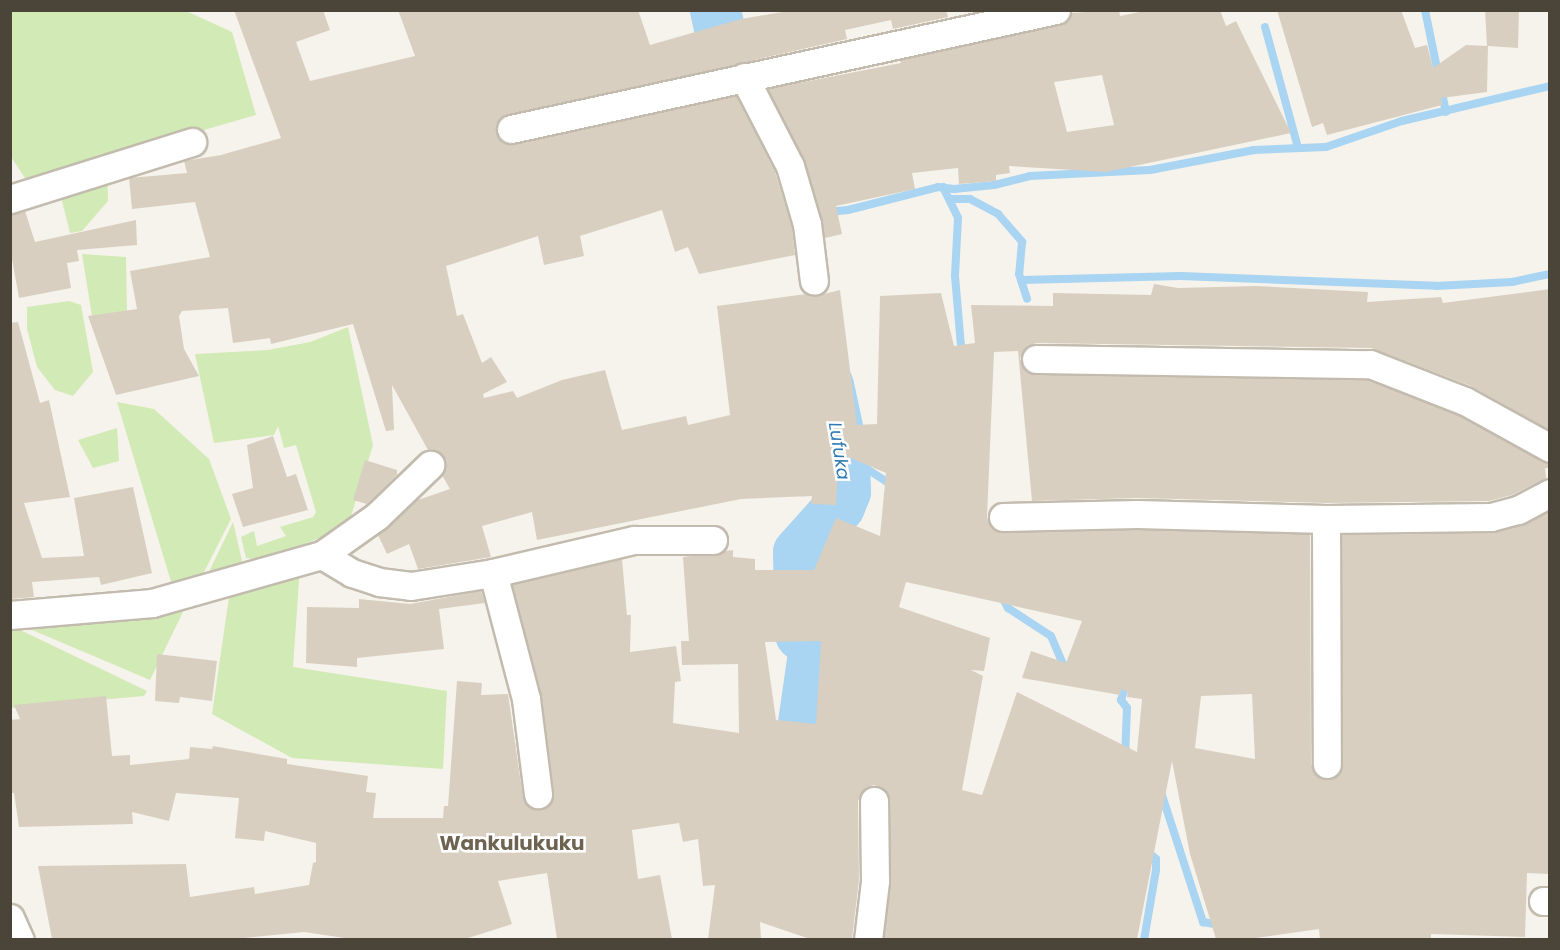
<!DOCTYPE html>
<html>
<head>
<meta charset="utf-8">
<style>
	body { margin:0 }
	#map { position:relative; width:1560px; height:950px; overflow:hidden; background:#f6f3ec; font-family:Poppins,sans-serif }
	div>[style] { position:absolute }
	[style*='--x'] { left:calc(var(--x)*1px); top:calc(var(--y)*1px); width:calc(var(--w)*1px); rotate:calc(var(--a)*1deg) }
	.green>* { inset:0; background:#d2eab5 }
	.stream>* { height:8px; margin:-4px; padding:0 4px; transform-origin:4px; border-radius:4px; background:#a9d4f2 }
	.river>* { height:51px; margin:-25.5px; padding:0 25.5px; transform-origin:25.5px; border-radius:25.5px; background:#a9d4f2 }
	.building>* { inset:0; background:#d8cfc1 }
	.roads { filter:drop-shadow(2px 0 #c2bbae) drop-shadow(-2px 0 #c2bbae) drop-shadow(0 2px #c2bbae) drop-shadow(0 -2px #c2bbae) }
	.street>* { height:27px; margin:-13.5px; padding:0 13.5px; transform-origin:13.5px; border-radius:13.5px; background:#fff }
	span { translate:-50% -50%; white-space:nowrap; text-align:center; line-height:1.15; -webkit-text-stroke:5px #fff; paint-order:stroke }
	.water-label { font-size:18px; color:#2e7ab2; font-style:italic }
	.quarter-label { font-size:20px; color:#6e6250; font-weight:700 }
	.frame { position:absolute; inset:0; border:12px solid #4b4439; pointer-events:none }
</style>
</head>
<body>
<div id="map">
	<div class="green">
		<div style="clip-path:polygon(10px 11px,186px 11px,232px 32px,256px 115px,107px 158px,108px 201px,82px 231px,70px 233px,60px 193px,27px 181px,11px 157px)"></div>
		<div style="clip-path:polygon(82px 254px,126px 257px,127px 313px,92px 316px)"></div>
		<div style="clip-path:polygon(69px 301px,81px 305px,93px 372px,73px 396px,55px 390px,37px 367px,27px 329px,27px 307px)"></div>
		<div style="clip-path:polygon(348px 327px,373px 445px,348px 526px,267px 560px,246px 558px,241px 537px,254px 531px,257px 546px,286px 536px,280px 527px,313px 517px,316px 512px,296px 445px,284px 448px,278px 426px,274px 435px,214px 443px,195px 354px,268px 350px,310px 342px)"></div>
		<div style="clip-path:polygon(117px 402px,154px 409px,209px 459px,231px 519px,199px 582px,172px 585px)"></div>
		<div style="clip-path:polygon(117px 428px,119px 461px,93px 468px,78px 440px)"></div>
		<div style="clip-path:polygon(233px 522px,244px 569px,205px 580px)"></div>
		<div style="clip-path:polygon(300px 567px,293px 667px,447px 691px,443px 769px,292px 758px,212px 714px,230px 590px)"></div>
		<div style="clip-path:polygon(194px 589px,150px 680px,11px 621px)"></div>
		<div style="clip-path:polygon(10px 625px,147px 691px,144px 696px,11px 708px)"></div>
	</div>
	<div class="stream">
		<div style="--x:1425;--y:10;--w:104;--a:78.4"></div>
		<div style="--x:1265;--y:27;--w:125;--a:74.7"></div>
		<div style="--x:943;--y:187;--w:34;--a:64"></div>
		<div style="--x:958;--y:218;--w:58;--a:93"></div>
		<div style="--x:955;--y:276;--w:70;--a:85.1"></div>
		<div style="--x:951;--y:199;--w:19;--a:0"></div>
		<div style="--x:970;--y:199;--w:32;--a:28"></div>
		<div style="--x:998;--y:214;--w:37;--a:49"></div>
		<div style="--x:1022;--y:242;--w:32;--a:95"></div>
		<div style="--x:1019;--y:274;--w:26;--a:72"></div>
		<div style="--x:810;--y:214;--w:38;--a:-6"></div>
		<div style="--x:848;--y:210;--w:93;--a:-14.3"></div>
		<div style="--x:938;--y:187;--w:16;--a:7"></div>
		<div style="--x:954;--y:189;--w:40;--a:-5.7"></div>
		<div style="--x:994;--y:185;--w:37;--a:-14"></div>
		<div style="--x:1030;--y:176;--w:120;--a:-2.9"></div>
		<div style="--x:1150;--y:170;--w:106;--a:-10.9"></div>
		<div style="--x:1254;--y:150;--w:72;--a:-2.4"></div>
		<div style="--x:1326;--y:147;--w:80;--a:-18.9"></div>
		<div style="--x:1402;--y:121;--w:152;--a:-13.3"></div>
		<div style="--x:1021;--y:280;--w:160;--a:-1.4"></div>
		<div style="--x:1181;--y:276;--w:255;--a:2.2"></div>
		<div style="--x:1436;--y:286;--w:76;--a:-3"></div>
		<div style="--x:1512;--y:282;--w:39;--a:-12"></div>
		<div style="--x:845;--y:466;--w:19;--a:3"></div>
		<div style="--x:864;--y:467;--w:37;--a:33"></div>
		<div style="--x:1001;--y:595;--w:15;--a:62"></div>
		<div style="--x:1008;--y:608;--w:51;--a:33.1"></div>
		<div style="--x:1051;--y:636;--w:33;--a:67"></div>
		<div style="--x:1064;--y:666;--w:7;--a:34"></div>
		<div style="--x:1125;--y:758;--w:50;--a:-87.7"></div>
		<div style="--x:1127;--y:708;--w:10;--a:-127"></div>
		<div style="--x:1121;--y:700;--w:19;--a:-72"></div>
		<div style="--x:1161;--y:792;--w:137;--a:72.1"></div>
		<div style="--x:1203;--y:922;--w:27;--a:10"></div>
		<div style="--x:1230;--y:927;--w:15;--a:62"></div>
		<div style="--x:1144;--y:940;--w:71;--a:-80.3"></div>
		<div style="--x:1156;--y:870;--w:11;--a:-90"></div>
		<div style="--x:1156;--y:859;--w:13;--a:-138"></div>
	</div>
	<div class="river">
		<div style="--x:715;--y:10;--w:58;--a:77.2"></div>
		<div style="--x:801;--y:790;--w:20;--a:-105"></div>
		<div style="--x:796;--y:771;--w:126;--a:-81.8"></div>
		<div style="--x:814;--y:646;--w:18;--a:-139"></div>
		<div style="--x:800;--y:634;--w:82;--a:-91.4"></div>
		<div style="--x:798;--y:552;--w:62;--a:-48.3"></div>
		<div style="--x:839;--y:506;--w:16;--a:-68"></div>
		<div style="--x:845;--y:491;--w:32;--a:-92"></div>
		<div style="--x:844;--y:459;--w:76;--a:-102.2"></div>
	</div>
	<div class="building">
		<div style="clip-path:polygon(evenodd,234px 10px,323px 10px,330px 30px,296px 42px,310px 81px,415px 56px,398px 10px,638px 10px,650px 45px,741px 19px,794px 10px,946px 10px,948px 17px,893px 29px,891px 20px,845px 30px,847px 39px,500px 118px,496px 125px,499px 139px,514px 144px,736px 96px,775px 172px,792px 227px,795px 255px,699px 274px,688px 247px,675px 252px,662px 210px,580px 236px,584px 256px,544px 265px,538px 236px,446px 266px,457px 316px,463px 314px,482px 363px,491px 357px,507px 382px,483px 394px,484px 398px,513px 391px,517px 398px,562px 380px,605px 370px,622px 430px,686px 416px,688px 425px,730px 415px,717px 306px,806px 294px,816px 296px,840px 290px,857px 425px,877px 424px,880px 296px,941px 293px,954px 346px,975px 343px,971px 305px,1053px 306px,1053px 293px,1151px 295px,1154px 284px,1178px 288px,1256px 286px,1368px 292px,1367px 302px,1441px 297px,1443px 303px,1550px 289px,1550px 430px,1471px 386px,1371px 348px,1036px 343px,1028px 346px,1020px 358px,1023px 367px,1036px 375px,1367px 380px,1458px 415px,1550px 464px,1550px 468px,1545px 468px,1546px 478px,1512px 495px,1489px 501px,1326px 503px,1137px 498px,1032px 501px,1018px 351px,994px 352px,987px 517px,990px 526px,1003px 533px,1137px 530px,1310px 534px,1311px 764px,1319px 777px,1328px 780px,1340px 772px,1343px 764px,1342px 535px,1491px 533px,1522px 525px,1549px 511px,1549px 874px,1527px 873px,1525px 937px,1431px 934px,1431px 939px,1320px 939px,1319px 929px,1249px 939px,1216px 939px,1190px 854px,1172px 761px,1137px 939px,884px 939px,891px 881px,890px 801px,887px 792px,874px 785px,866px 788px,858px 801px,859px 880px,852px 939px,810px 939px,760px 922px,761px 939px,708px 939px,715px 885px,703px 886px,698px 839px,683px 842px,679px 823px,632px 830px,638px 879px,660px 875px,672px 939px,557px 939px,547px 873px,498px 881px,512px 924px,465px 939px,351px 939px,304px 932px,235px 939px,52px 939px,38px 866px,186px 864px,190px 897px,254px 887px,255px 894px,309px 885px,313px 863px,316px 862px,316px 843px,265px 831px,264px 841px,235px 838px,239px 798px,176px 793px,169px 821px,132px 812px,133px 824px,19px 827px,14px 793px,10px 793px,10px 720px,20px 719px,14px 705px,106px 696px,112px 756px,130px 755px,130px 765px,189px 759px,190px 747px,212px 749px,213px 746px,287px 759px,287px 764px,368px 776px,366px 792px,376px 793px,373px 818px,443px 818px,444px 806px,448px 806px,457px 681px,482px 683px,481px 695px,508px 694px,523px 797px,531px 808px,541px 809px,552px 801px,554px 792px,541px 695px,512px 585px,622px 559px,627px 615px,631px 615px,630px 652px,676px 646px,681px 681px,675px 682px,673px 723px,739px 733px,738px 664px,682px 665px,681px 641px,689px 641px,683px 557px,733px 550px,733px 557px,755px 559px,755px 570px,814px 570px,836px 518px,880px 536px,886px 473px,839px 453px,836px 505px,811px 504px,812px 496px,741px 499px,537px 540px,532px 512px,482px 526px,491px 557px,418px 569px,409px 544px,387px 554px,378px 535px,415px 501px,450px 489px,442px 475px,445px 461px,441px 454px,428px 450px,392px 385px,394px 430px,386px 431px,353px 324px,271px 344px,270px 338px,233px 343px,228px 308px,182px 311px,179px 316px,184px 349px,199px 376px,116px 395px,88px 316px,137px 309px,130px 271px,210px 257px,195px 202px,132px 209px,129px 178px,187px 173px,184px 161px,221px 155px,281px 138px,234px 10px,906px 582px,1082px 621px,1066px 663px,1031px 651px,1022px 678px,1120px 695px,1121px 689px,1128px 692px,1127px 697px,1142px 699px,1137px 752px,1017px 692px,982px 795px,962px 790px,983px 676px,971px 670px,984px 671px,990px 638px,899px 607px,906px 582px,234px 10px,821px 641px,816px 724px,776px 720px,765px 642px,821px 641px,234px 10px,1252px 694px,1255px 759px,1195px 748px,1201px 696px,1252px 694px)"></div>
		<div style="clip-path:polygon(evenodd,1119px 10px,1120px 16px,1149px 10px,1220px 10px,1226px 26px,1236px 21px,1291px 133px,1106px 172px,1009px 166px,1010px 173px,996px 175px,996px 181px,959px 184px,958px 168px,912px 173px,915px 189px,836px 206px,842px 234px,825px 238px,805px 161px,768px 89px,901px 63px,900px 60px,1059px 25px,1071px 13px,1119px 10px,1102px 75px,1114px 125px,1067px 132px,1054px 82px,1102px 75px)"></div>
		<div style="clip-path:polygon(1277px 10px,1401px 10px,1415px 48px,1427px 45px,1433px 68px,1466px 45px,1487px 46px,1485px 10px,1519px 10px,1518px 48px,1488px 46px,1487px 92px,1441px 98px,1442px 105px,1327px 135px,1323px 123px,1312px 127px)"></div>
		<div style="clip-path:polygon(25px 211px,35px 242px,136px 220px,137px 245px,77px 250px,79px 261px,67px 263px,71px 288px,19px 298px,10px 248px,10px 214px)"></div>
		<div style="clip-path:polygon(18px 322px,40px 403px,49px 400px,70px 497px,24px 503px,42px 558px,84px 556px,74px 498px,133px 487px,152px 573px,101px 585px,99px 577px,32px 582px,34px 597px,10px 599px,10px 323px)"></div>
		<div style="clip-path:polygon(273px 436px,287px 477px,296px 474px,308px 510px,243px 527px,232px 494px,253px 488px,247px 445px)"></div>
		<div style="clip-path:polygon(365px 460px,397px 470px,397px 475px,367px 504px,353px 500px)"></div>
		<div style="clip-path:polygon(481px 591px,485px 603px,439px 609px,444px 649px,357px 658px,357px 667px,306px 663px,307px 607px,359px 608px,359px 599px,410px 604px)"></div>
		<div style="clip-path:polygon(157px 654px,217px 661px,212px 701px,180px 697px,179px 703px,155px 701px)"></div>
	</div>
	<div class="roads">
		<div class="street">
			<div style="--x:744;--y:77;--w:100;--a:62.7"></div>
			<div style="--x:790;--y:166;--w:60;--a:73.7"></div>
			<div style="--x:807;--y:224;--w:57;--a:83"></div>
			<div style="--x:511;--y:129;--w:558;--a:-12.32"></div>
			<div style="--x:10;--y:199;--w:191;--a:-17.4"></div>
			<div style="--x:1036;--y:359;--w:334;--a:0.9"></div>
			<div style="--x:1370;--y:364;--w:102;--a:21.3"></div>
			<div style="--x:1465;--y:401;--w:97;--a:28.9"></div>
			<div style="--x:1003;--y:517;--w:134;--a:-1.3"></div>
			<div style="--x:1137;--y:514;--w:189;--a:1.5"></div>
			<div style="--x:1326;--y:519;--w:245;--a:89.8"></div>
			<div style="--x:1326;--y:519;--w:165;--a:-0.7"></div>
			<div style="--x:1491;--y:517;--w:28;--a:-15"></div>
			<div style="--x:1518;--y:510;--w:36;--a:-28"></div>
			<div style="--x:322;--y:555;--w:35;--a:31"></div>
			<div style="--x:352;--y:573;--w:28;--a:18"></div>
			<div style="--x:379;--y:582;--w:32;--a:7"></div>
			<div style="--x:411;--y:586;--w:83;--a:-9"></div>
			<div style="--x:493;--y:573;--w:145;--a:-13.2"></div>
			<div style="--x:634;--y:540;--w:79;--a:0"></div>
			<div style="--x:493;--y:573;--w:130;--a:75.3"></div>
			<div style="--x:526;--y:699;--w:96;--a:82.8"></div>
			<div style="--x:10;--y:615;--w:143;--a:-4.8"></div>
			<div style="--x:152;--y:603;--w:177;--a:-15.8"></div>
			<div style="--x:322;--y:555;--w:67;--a:-35.3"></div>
			<div style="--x:377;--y:516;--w:74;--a:-43.9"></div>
			<div style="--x:1543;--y:901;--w:7;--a:0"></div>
			<div style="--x:10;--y:918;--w:24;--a:66"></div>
			<div style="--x:868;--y:940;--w:59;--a:-83.2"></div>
			<div style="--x:875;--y:881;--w:80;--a:-90.7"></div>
		</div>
	</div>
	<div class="water-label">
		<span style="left:839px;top:451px;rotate:81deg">Lufuka</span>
	</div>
	<div class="quarter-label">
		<span style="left:512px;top:843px">Wankulukuku</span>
	</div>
	<div class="frame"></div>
</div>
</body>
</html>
